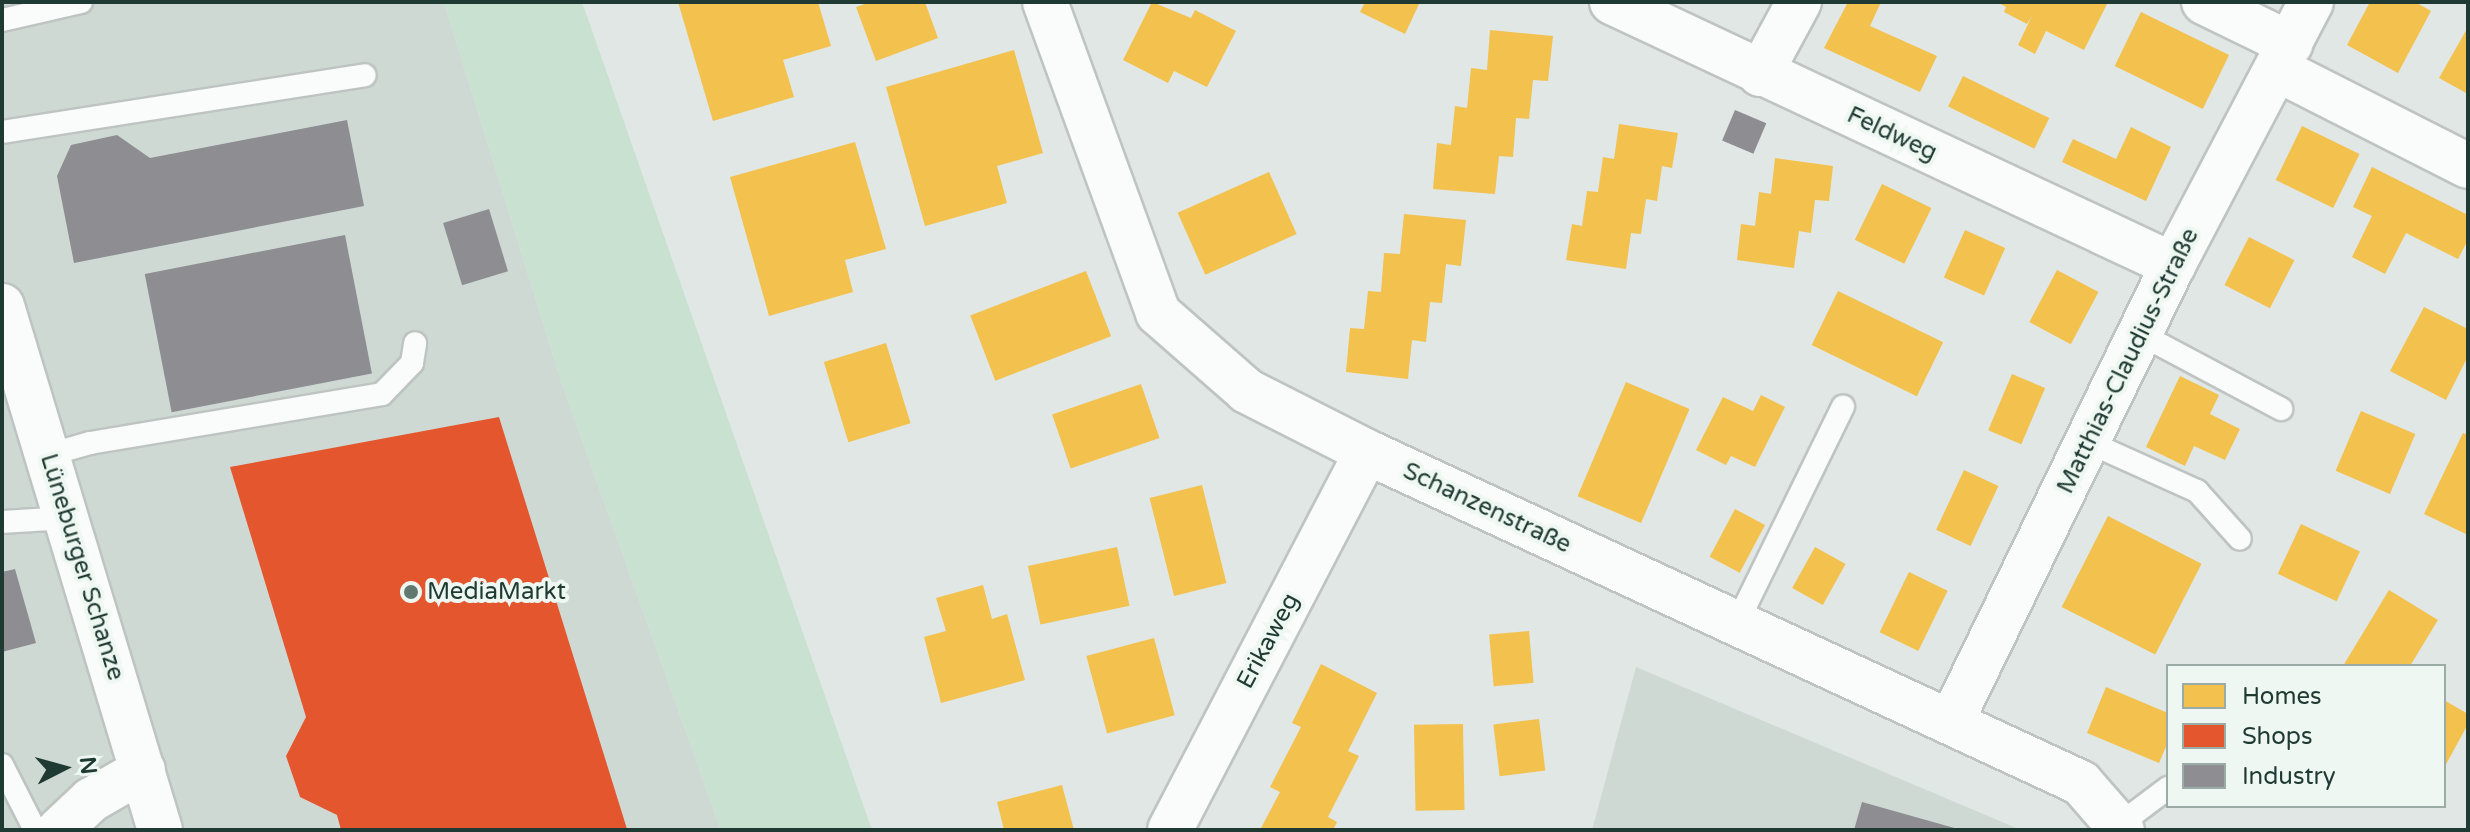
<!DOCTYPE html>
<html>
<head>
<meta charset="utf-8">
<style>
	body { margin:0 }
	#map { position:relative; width:2470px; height:832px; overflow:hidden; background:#e1e7e4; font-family:"Varela Round",sans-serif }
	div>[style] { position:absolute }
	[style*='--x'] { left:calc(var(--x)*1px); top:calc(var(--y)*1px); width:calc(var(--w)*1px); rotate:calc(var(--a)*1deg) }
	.built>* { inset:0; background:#ced9d4 }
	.green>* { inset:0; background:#c9e1d0 }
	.homes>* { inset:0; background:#f2c14e; transform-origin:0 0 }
	.shops>* { inset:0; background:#e4572e }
	.industry>* { inset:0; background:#8d8d92; transform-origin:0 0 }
	.roads { filter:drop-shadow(2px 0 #bec4c1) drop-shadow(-2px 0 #bec4c1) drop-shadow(0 2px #bec4c1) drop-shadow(0 -2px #bec4c1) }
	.service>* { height:22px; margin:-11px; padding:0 11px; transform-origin:11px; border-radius:11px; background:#fafbfb }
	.minor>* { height:44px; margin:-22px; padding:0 22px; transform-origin:22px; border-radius:22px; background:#fafbfb }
	.tertiary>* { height:44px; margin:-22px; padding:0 22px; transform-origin:22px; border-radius:22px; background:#fafbfb }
	.dots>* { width:22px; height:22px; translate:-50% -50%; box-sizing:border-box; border:4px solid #eef7f2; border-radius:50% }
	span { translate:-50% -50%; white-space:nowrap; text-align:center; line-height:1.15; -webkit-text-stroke:8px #eef7f2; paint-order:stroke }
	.street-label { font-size:24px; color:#1f3a33 }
	.poi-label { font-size:24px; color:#1f3a33 }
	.left { translate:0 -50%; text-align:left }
	.frame { position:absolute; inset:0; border:4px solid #1f3a33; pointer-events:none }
	.legend { position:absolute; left:2166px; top:664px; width:280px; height:144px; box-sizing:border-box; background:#eef7f2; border:2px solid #9baba6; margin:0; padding:10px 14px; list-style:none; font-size:24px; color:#1f3a33 }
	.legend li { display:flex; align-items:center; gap:16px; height:40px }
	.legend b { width:40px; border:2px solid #9baba6 }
	.north { position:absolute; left:24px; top:728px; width:80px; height:80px; -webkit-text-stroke:6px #eef7f2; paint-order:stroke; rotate:84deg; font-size:22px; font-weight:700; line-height:32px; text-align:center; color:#1f3a33 }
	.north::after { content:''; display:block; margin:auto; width:28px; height:36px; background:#1f3a33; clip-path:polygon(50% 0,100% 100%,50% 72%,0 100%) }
</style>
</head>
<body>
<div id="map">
	<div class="built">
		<div style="clip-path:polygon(2px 2px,444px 2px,561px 381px,721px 830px,2px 830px)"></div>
		<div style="clip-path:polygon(1636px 667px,2021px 830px,1592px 830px)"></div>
	</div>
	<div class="green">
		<div style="clip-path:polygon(444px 2px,582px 2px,872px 830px,721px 830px,561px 381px)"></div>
	</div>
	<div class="homes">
		<div style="clip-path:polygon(678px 2px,818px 2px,831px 46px,783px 60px,794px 97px,713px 121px)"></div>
		<div style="clip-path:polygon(871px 2px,925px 2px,938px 38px,876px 61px,856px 7px)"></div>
		<div style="clip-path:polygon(1152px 2px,1191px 18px,1195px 10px,1236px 31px,1207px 87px,1174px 71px,1168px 83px,1123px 60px)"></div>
		<div style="clip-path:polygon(1365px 2px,1420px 2px,1405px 34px,1360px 12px)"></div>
		<div style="clip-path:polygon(1848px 2px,1881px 2px,1870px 26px,1937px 56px,1920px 92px,1824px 48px)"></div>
		<div style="clip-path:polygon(1997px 2px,2108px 2px,2084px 50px,2046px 31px,2035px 54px,2018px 45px,2032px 16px,2027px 24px,2004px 12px,2006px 7px)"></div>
		<div style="clip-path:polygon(2370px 2px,2415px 2px,2431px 11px,2398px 73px,2347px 45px)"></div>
		<div style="left:2141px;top:12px;width:98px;height:60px;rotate:26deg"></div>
		<div style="clip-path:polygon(2468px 27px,2468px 94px,2439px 78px)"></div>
		<div style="clip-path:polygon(1490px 30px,1553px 36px,1548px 81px,1533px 80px,1529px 119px,1516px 118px,1513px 157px,1499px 156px,1495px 194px,1433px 189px,1437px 143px,1451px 145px,1455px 106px,1467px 108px,1471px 68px,1487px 70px)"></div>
		<div style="clip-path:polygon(1014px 50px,1043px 153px,997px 166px,1007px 203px,925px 226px,886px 87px)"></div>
		<div style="left:1963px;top:76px;width:96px;height:34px;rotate:26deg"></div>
		<div style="clip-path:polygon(1619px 124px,1678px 133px,1672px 168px,1662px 166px,1657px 201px,1646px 199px,1641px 234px,1631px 233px,1626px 269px,1566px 260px,1572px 224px,1582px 226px,1587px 191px,1598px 192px,1603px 157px,1614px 159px)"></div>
		<div style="left:2302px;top:126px;width:64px;height:60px;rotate:26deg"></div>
		<div style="clip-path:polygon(2131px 127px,2171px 147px,2146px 201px,2062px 162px,2073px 139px,2116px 159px)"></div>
		<div style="clip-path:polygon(855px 142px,886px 249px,845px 260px,853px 292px,769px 316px,730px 177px)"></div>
		<div style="clip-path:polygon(1775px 158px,1833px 166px,1829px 201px,1815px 200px,1811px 233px,1799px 231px,1794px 268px,1737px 260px,1741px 224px,1755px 226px,1759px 192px,1771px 194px)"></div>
		<div style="clip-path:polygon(2372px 167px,2468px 215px,2468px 240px,2458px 259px,2406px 233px,2385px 274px,2352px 257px,2372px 216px,2353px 207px)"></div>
		<div style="left:1269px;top:172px;width:68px;height:100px;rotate:66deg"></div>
		<div style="left:1882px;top:184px;width:55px;height:62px;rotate:26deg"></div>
		<div style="clip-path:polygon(1404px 214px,1466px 220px,1461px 266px,1446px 264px,1442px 303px,1430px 302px,1426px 342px,1412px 340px,1408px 379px,1346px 372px,1350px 328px,1364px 329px,1368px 291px,1381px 292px,1384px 253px,1400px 254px)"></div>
		<div style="left:1965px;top:230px;width:44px;height:52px;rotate:24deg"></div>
		<div style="left:2249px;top:237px;width:51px;height:54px;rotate:27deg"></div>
		<div style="left:2057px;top:270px;width:47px;height:59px;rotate:28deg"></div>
		<div style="left:1086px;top:271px;width:70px;height:124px;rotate:69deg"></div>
		<div style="left:1838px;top:291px;width:117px;height:60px;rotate:26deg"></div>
		<div style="clip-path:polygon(2424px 307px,2468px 329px,2468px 356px,2446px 400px,2390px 371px)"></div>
		<div style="left:886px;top:343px;width:84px;height:65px;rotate:73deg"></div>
		<div style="left:2012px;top:374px;width:36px;height:61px;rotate:23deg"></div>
		<div style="clip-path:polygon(2180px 376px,2219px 395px,2210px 414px,2240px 429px,2225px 460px,2194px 446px,2185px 466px,2146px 447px)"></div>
		<div style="left:1626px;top:382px;width:69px;height:124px;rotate:23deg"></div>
		<div style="left:1141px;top:384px;width:57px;height:94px;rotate:71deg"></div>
		<div style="clip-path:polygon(1761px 395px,1785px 407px,1755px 467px,1731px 456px,1726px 465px,1696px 450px,1723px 397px,1753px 411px)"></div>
		<div style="left:2361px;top:411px;width:59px;height:65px;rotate:23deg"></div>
		<div style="clip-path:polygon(2463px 433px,2468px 435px,2468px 535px,2424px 514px)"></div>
		<div style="left:1964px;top:470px;width:38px;height:66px;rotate:25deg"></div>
		<div style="left:1202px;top:485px;width:101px;height:54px;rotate:76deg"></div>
		<div style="left:1735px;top:509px;width:34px;height:54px;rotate:28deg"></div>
		<div style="left:2108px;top:516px;width:105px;height:102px;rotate:27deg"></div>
		<div style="left:2301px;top:524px;width:65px;height:55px;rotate:25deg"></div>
		<div style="left:1117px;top:547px;width:60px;height:91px;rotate:78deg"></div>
		<div style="left:1815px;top:547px;width:35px;height:47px;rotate:29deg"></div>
		<div style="left:1909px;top:572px;width:43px;height:67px;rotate:26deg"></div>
		<div style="clip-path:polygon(983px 585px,992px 619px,1007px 614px,1025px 680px,941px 703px,924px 637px,946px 631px,936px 598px)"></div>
		<div style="clip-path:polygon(2389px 590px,2438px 620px,2410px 666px,2343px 666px)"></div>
		<div style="left:1529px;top:631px;width:52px;height:40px;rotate:85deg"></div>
		<div style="left:1154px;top:638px;width:80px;height:70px;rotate:75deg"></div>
		<div style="clip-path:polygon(1321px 664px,1377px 693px,1348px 751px,1359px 756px,1328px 817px,1337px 822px,1333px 830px,1260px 830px,1280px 792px,1270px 787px,1301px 727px,1292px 723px)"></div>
		<div style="clip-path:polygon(2106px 687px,2168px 713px,2168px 742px,2159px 763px,2087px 733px)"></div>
		<div style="clip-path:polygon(2444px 700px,2468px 714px,2468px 724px,2444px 768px)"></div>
		<div style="left:1539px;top:719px;width:52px;height:46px;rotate:83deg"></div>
		<div style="left:1463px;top:724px;width:86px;height:49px;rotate:89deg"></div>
		<div style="clip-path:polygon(1062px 785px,1074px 830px,1004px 830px,997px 802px)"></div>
	</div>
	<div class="shops">
		<div style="clip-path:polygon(499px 417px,627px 829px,341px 830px,337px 815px,300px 797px,286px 756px,306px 717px,230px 467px)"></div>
	</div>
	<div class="industry">
		<div style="left:1735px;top:110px;width:34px;height:33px;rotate:23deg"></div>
		<div style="clip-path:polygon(347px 120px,364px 206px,74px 263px,57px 176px,71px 145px,117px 135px,150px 158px)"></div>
		<div style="left:489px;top:209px;width:65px;height:48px;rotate:73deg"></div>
		<div style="left:345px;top:235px;width:141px;height:204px;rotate:79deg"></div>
		<div style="clip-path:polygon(15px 569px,36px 643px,2px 652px,2px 572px)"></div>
		<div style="clip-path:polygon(1862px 802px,1958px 829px,1958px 830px,1854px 830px)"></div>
	</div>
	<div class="roads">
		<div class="service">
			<div style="--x:2;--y:20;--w:81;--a:-12.8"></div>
			<div style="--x:2;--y:132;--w:367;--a:-8.9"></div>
			<div style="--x:2140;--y:334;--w:160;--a:28"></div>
			<div style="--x:2088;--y:442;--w:120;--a:24.2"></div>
			<div style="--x:2197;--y:491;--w:64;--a:48.1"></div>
			<div style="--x:48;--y:455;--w:44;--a:-15.9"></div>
			<div style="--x:90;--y:443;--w:296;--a:-9.5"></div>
			<div style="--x:382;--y:394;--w:43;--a:-45.9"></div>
			<div style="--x:412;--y:363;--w:20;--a:-81"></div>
			<div style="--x:2;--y:522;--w:66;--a:-3.5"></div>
			<div style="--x:1737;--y:623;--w:241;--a:-63.9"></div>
			<div style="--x:2;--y:765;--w:73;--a:63.1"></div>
			<div style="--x:2112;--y:830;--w:70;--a:-36.9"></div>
		</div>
		<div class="minor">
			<div style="--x:1045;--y:2;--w:331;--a:70"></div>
			<div style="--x:1158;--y:313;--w:118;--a:41.2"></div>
			<div style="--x:1247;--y:391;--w:135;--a:26.9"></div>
			<div style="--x:1367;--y:452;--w:787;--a:24.87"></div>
			<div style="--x:2081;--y:783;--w:62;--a:48.9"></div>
			<div style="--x:1612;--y:2;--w:620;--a:25.12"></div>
			<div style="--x:2204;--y:2;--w:96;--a:26"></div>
			<div style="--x:2277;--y:69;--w:214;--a:26.9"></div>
			<div style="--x:1760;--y:74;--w:82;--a:-61.6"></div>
			<div style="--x:1951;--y:722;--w:508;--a:-64.09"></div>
			<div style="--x:2173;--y:265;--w:297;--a:-62.3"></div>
			<div style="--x:59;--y:830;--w:44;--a:-43.2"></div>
			<div style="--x:91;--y:800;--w:60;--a:-30"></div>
			<div style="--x:1170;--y:830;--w:426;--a:-62.5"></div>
		</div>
		<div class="tertiary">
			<div style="--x:2;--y:306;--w:547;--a:73.22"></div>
		</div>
	</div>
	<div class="dots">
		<div style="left:411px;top:592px;background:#637771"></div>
	</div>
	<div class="street-label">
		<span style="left:1892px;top:134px;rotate:25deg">Feldweg</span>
		<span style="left:2128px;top:361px;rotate:-64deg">Matthias-Claudius-Straße</span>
		<span style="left:1487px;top:508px;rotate:25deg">Schanzenstraße</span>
		<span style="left:82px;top:567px;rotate:73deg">Lüneburger Schanze</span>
		<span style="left:1268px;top:641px;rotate:-62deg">Erikaweg</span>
	</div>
	<div class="poi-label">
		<span class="left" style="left:427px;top:592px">MediaMarkt</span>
	</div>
	<div class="frame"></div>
	<ul class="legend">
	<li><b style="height:22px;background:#f2c14e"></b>Homes</li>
	<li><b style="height:22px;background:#e4572e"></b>Shops</li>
	<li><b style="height:22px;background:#8d8d92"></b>Industry</li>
	</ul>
	<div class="north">N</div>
</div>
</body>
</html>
